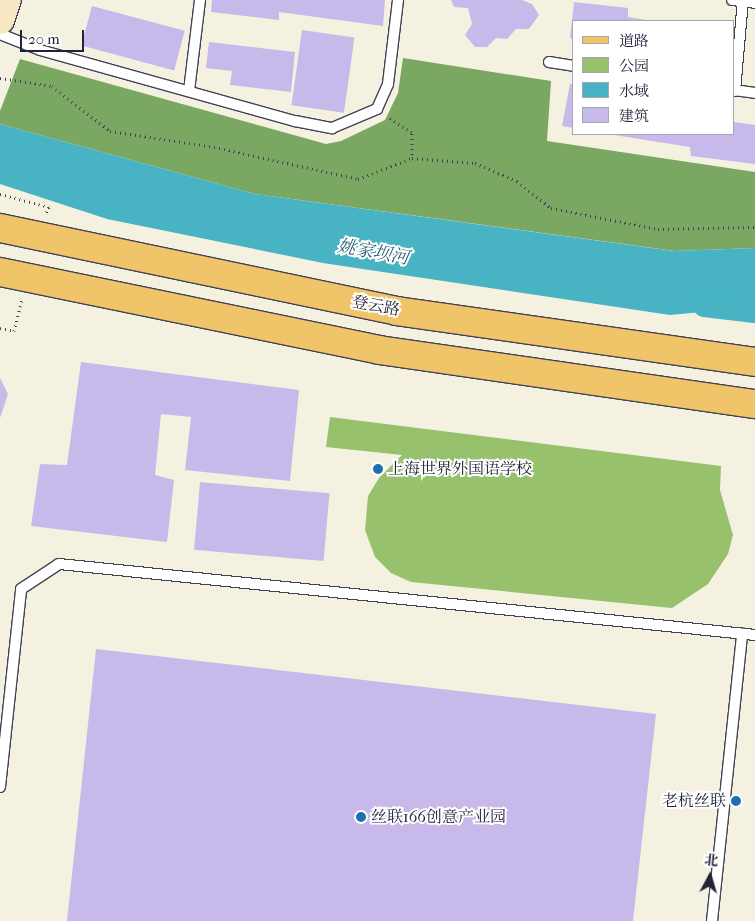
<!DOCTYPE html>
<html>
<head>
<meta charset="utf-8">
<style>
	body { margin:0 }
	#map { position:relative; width:755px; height:921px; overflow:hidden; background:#f5f1e0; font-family:"IM FELL French Canon","Noto Serif SC",serif }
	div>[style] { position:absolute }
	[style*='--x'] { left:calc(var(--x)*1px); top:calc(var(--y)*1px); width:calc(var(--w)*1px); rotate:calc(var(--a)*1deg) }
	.green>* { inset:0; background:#98c16e }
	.forest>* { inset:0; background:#7aa761 }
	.water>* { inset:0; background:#47b3c3 }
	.canal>* { height:22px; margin:-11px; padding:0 11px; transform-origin:11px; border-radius:11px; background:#47b3c3 }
	.building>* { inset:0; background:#c7baeb; transform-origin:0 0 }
	.path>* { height:3px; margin-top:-1.5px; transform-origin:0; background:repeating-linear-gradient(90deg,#424154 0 1px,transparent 0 5px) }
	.roads { filter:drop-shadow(1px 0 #424154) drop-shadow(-1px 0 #424154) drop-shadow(0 1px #424154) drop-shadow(0 -1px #424154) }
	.lane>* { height:10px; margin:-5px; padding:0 5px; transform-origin:5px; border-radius:5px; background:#fff }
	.secondary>* { height:28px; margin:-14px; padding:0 14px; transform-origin:14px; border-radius:14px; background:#f9e7c3 }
	.primary>* { height:28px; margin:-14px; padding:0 14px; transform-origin:14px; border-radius:14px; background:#f0c469 }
	.dots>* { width:14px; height:14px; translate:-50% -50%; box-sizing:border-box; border:2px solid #fff; border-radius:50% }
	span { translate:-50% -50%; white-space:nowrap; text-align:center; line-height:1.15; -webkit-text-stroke:4px #fff; paint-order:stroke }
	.street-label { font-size:16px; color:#22223b }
	.poi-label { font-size:16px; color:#22223b }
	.left { translate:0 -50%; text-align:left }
	.right { translate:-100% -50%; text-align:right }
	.water-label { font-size:18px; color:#336378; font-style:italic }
	.legend { position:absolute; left:572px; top:20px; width:162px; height:115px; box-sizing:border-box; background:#fff; border:1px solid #a7a7b1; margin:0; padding:6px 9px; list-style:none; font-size:15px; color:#22223b }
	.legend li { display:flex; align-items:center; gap:10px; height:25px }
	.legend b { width:25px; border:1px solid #a7a7b1 }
	.north { position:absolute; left:685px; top:851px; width:50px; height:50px; -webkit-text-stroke:4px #fff; paint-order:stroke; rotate:6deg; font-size:14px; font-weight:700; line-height:20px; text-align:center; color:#22223b }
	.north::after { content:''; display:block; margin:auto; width:18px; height:22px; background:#22223b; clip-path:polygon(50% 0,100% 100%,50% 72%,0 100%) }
	.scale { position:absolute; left:20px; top:30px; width:64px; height:22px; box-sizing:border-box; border:2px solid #22223b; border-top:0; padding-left:6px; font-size:15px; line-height:18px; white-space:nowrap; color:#22223b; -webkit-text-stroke:4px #fff; paint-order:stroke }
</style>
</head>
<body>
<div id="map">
	<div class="green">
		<div style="clip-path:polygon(330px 417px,721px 466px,720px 490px,733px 535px,728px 554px,708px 584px,672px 608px,411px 582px,391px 573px,375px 557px,365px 530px,368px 496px,379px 478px,402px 455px,326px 447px)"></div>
	</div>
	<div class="forest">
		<div style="clip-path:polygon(403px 58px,551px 81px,547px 141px,755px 172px,755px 248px,675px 251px,255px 194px,0 124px,0 111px,20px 59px,326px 144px,341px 141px,385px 120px,398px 93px)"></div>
	</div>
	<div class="water">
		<div style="clip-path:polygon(0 124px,255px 194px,674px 251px,755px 248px,755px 307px,670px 315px,323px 263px,107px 219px,0 184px)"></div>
	</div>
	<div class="canal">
		<div style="--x:704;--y:306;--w:51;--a:6.7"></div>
	</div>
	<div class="building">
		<div style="clip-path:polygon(212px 0,385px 0,383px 26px,279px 12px,279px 20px,211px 12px)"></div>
		<div style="clip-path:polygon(451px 0,522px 0,532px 4px,539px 15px,529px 29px,516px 29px,507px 39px,496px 38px,487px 47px,475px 47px,465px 35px,472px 24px,468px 8px,454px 7px)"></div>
		<div style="clip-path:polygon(574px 2px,628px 8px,628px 17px,653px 21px,574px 21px,574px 39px,570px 38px)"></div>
		<div style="left:92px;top:6px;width:96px;height:41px;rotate:15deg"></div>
		<div style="left:302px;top:30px;width:53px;height:76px;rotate:8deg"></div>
		<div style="clip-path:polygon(209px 42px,295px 52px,291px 92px,230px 85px,232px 71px,206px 68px)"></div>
		<div style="clip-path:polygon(570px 84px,574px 84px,574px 128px,562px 126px)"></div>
		<div style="clip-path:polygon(734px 122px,755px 125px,755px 164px,691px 156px,690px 147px,614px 135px,734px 134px)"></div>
		<div style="clip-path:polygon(81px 362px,299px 390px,290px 481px,185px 470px,191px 417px,161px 414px,155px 475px,174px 480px,167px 542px,31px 526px,40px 464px,67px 465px)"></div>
		<div style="clip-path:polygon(0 378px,8px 394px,0 418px)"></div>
		<div style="left:200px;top:482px;width:130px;height:68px;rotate:5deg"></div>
		<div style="clip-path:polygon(96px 649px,656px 714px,633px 921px,67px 921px)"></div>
	</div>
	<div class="path">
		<div style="--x:0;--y:78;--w:53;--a:8.7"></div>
		<div style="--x:52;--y:86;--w:73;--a:37.8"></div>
		<div style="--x:110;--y:131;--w:105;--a:8.7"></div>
		<div style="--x:214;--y:147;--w:148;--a:12.5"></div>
		<div style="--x:358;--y:179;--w:58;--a:-21.3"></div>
		<div style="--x:412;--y:158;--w:63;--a:4.5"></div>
		<div style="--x:475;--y:163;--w:46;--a:23.2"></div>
		<div style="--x:517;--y:181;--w:43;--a:38.5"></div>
		<div style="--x:551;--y:208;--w:109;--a:11.1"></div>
		<div style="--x:658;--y:229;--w:97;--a:-1.2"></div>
		<div style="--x:390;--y:118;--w:27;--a:34"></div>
		<div style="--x:412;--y:133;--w:25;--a:90"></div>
		<div style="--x:0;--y:194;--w:51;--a:14.9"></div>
		<div style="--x:49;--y:207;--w:7;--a:117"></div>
		<div style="--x:0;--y:328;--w:14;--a:12"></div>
		<div style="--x:14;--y:331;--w:32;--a:-76"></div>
	</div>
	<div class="roads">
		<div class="lane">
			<div style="--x:732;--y:0;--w:23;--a:7"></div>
			<div style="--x:0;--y:34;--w:43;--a:21.8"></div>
			<div style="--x:40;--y:50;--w:265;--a:15.6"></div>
			<div style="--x:295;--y:121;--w:38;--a:11"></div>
			<div style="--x:332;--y:128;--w:49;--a:-22.9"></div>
			<div style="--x:377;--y:109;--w:27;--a:-66"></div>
			<div style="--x:388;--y:84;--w:85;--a:-83.2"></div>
			<div style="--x:549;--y:62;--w:25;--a:9"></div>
			<div style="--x:734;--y:90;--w:21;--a:8"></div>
			<div style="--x:189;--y:91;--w:92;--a:-83.1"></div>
			<div style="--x:735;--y:91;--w:91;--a:-85"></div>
			<div style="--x:0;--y:787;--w:199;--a:-83.9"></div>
			<div style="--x:21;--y:589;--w:45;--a:-33.3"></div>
			<div style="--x:59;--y:564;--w:700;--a:5.82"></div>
			<div style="--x:712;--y:921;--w:289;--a:-84"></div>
		</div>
		<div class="secondary">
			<div style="--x:0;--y:20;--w:21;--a:-71"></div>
		</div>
		<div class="primary">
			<div style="--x:0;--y:228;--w:406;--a:11.8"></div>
			<div style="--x:397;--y:311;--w:362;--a:8.1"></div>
			<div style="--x:0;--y:272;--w:387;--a:11.6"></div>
			<div style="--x:379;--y:350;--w:380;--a:8.2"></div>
		</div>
	</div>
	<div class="dots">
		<div style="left:378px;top:469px;background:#1f6fb2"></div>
		<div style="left:736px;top:801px;background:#1f6fb2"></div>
		<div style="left:361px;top:817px;background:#1f6fb2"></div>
	</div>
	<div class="street-label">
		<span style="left:376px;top:306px;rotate:11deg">登云路</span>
	</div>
	<div class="poi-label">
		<span class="left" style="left:388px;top:469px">上海世界外国语学校</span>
		<span class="right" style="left:726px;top:801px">老杭丝联</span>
		<span class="left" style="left:371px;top:817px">丝联166创意产业园</span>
	</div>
	<div class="water-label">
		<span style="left:373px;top:253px;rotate:10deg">姚家坝河</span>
	</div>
	<ul class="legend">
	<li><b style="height:6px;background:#f0c469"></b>道路</li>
	<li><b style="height:14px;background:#98c16e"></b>公园</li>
	<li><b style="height:14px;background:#47b3c3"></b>水域</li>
	<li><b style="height:14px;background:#c7baeb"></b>建筑</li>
	</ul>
	<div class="north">北</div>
	<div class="scale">20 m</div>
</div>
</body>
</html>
